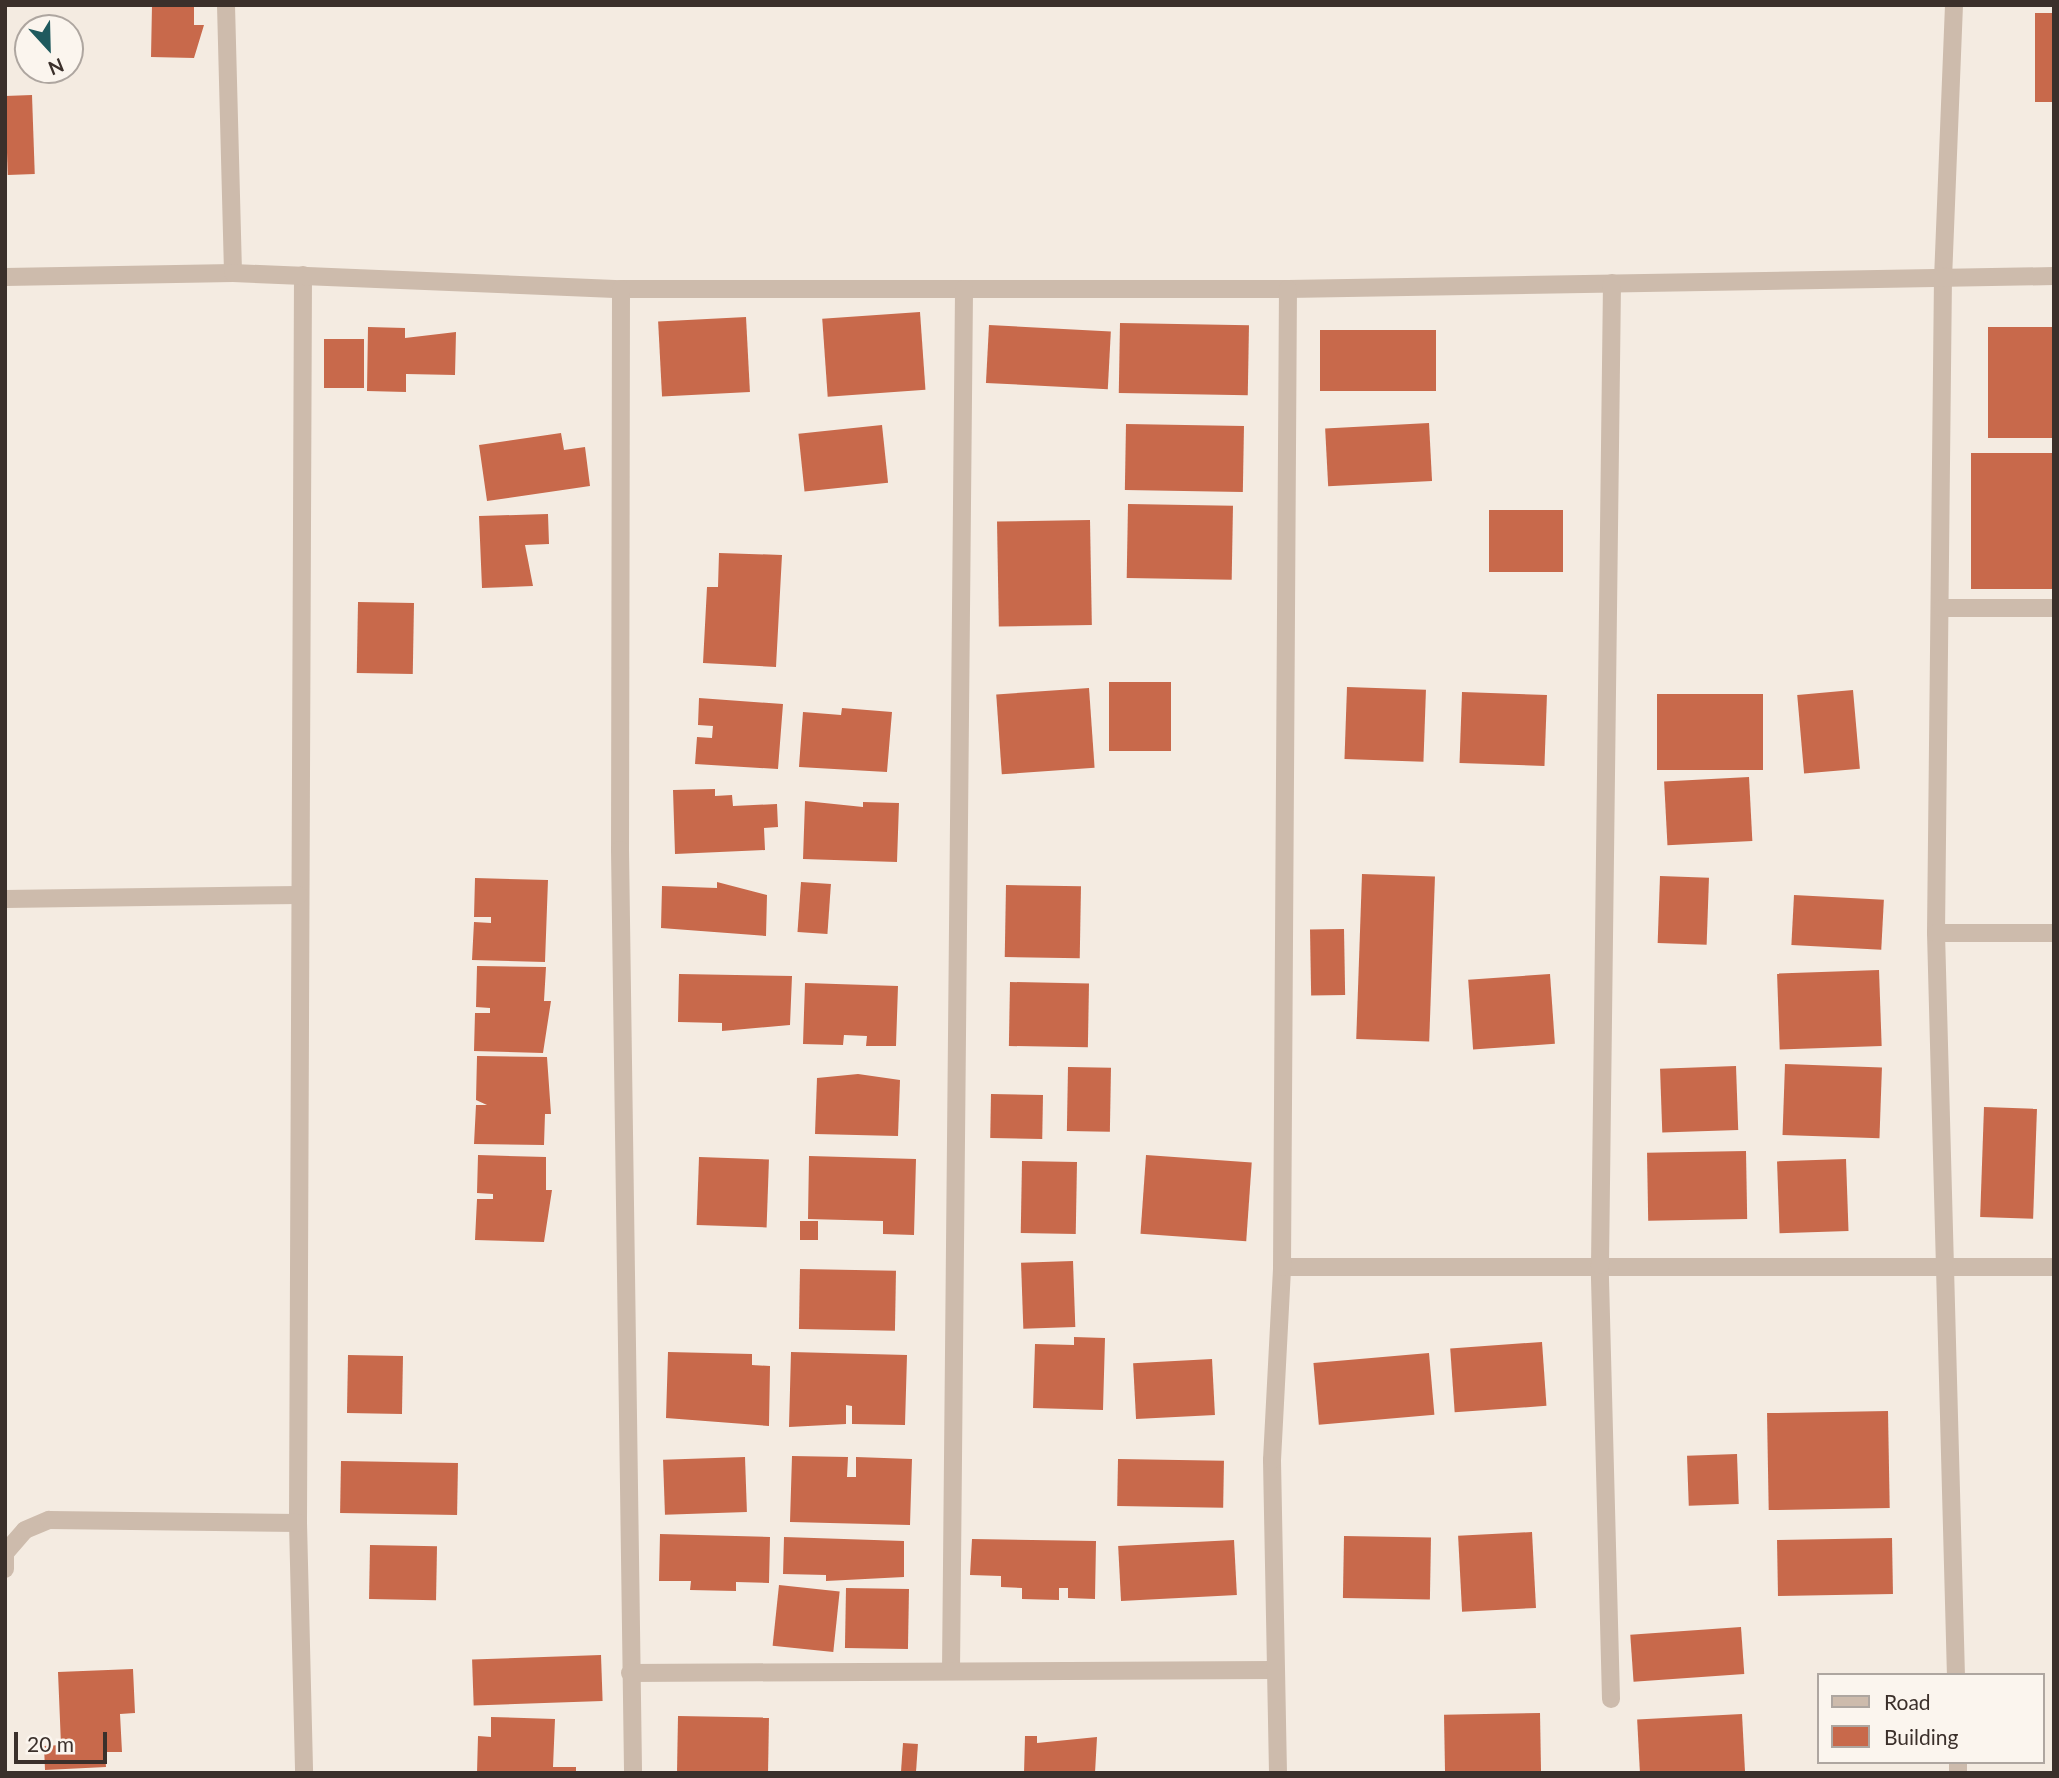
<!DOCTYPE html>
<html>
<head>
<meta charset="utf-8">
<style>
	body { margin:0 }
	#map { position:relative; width:2059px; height:1778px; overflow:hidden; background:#f4ebe1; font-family:Lato,sans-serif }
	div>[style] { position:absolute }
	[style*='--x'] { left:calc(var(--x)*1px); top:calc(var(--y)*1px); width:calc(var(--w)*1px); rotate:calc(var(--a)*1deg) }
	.building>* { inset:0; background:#c8694b; transform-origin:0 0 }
	.minor>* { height:18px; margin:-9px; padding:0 9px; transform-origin:9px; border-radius:9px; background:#cdbbac }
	span { translate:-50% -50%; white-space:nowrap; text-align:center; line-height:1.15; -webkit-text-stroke:5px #fbf5ee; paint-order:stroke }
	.frame { position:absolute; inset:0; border:7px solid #3b302b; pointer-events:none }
	.legend { position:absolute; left:1817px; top:1673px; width:228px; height:91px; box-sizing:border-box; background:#fbf5ee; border:2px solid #aea6a0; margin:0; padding:9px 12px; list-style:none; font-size:21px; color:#3b302b }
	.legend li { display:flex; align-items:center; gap:14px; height:35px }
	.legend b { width:35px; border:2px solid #aea6a0 }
	.north { position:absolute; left:14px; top:14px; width:70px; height:70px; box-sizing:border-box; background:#fbf5ee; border:2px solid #aea6a0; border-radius:50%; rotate:158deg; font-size:19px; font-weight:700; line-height:28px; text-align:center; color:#3b302b }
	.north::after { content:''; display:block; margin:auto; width:24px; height:32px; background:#1f5a5e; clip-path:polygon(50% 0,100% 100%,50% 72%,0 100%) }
	.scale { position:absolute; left:14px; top:1732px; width:93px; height:32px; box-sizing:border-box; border:4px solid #3b302b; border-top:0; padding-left:9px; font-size:21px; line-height:24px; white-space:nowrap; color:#3b302b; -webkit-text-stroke:5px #fbf5ee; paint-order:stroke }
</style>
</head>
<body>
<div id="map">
	<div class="building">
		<div style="clip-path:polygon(152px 5px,194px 5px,194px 25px,204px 25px,194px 58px,151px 57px)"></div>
		<div style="left:2035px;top:13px;width:19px;height:89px"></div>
		<div style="left:32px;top:95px;width:79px;height:27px;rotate:88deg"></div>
		<div style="left:920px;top:312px;width:78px;height:98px;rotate:86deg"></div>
		<div style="left:746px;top:317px;width:75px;height:88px;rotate:87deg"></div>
		<div style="left:1120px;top:323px;width:129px;height:70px;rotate:1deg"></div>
		<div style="left:989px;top:325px;width:122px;height:58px;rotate:3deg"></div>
		<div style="clip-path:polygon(368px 327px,405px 328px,405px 338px,456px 332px,455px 375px,406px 374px,406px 392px,367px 391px)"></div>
		<div style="left:1988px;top:327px;width:66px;height:111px"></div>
		<div style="left:1320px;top:330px;width:116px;height:61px"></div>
		<div style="left:324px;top:339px;width:40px;height:49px"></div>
		<div style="left:1429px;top:423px;width:58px;height:104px;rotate:87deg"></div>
		<div style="left:1126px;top:424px;width:118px;height:66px;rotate:1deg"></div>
		<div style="left:882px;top:425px;width:58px;height:84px;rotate:84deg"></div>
		<div style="clip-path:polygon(561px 433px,564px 450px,585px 447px,590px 486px,487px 501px,479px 445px)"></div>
		<div style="left:2054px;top:453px;width:136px;height:83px;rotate:90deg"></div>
		<div style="left:1128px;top:504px;width:105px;height:74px;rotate:1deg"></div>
		<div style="left:1563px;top:510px;width:62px;height:74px;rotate:90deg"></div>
		<div style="clip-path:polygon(548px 514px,549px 544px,525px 545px,533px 586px,482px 588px,479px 516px)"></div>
		<div style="left:1090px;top:520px;width:105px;height:93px;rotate:89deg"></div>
		<div style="clip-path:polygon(719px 553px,782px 555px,776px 667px,703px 663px,707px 587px,718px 587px)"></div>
		<div style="left:414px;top:603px;width:71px;height:56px;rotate:91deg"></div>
		<div style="left:1109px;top:682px;width:62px;height:69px"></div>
		<div style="left:1347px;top:687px;width:79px;height:72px;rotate:2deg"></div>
		<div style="left:1089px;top:688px;width:80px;height:93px;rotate:86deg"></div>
		<div style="left:1853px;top:690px;width:79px;height:56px;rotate:85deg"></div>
		<div style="left:1462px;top:692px;width:85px;height:71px;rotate:2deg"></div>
		<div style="left:1763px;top:694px;width:76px;height:106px;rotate:90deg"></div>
		<div style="clip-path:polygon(699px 698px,783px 704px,778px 769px,695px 764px,697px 737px,712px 738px,713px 726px,698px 725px)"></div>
		<div style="clip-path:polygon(842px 708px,892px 712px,887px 772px,799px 767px,803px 712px,841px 715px)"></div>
		<div style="left:1749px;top:777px;width:64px;height:85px;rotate:87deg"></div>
		<div style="clip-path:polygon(715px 789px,715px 796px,732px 795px,733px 806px,777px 804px,778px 827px,764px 828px,765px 850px,675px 854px,673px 790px)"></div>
		<div style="clip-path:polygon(805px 801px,863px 807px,863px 802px,899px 803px,897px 862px,803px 859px)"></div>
		<div style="left:1362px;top:874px;width:73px;height:165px;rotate:2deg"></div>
		<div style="left:1660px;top:876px;width:49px;height:67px;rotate:2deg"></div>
		<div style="clip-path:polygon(475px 878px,548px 880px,545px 962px,472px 960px,474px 922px,491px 923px,491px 917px,474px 917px)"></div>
		<div style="clip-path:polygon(717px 882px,767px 895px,766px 936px,661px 928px,662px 886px,717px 888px)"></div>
		<div style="left:801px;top:882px;width:30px;height:50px;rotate:4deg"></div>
		<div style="left:1006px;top:885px;width:75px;height:72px;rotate:1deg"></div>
		<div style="left:1794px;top:895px;width:90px;height:50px;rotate:3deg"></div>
		<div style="left:1344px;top:929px;width:66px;height:34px;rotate:89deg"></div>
		<div style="clip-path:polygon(477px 966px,546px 967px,544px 1001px,551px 1001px,543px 1053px,474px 1051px,475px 1013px,490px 1013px,490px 1008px,476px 1007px)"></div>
		<div style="left:1879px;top:970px;width:76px;height:102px;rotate:88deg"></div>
		<div style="clip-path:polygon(679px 974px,792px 976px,790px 1025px,722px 1031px,722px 1023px,678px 1022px)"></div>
		<div style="left:1550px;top:974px;width:70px;height:82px;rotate:86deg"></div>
		<div style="left:1010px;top:982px;width:79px;height:64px;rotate:1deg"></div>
		<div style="clip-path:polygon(805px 983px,898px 986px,896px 1046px,866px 1046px,867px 1036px,844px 1035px,843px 1045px,803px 1044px)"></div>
		<div style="clip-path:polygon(477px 1056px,547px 1057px,551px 1114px,545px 1114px,544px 1145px,474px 1144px,476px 1105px,487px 1105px,476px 1100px)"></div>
		<div style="left:1785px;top:1064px;width:97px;height:71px;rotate:2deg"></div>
		<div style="left:1736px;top:1066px;width:64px;height:76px;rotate:88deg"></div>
		<div style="left:1068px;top:1067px;width:43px;height:64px;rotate:1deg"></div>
		<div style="clip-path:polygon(858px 1074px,900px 1080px,898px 1136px,815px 1134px,817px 1078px)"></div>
		<div style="left:991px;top:1094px;width:52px;height:44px;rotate:1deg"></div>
		<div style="left:1984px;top:1107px;width:53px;height:110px;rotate:2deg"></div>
		<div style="left:1746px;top:1151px;width:68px;height:99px;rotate:89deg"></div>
		<div style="clip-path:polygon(478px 1155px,546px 1157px,546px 1190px,552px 1190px,544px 1242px,475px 1240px,477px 1199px,493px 1199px,493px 1194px,477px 1193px)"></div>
		<div style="left:1146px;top:1155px;width:106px;height:79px;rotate:4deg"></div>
		<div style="clip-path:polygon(809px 1156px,916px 1159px,914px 1235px,883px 1234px,883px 1221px,808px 1219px)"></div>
		<div style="left:699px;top:1157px;width:70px;height:68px;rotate:2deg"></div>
		<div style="left:1846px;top:1159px;width:72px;height:69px;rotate:88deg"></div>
		<div style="left:1022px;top:1161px;width:55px;height:72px;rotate:1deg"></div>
		<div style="left:800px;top:1221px;width:18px;height:19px"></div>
		<div style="left:1073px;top:1261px;width:66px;height:52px;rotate:88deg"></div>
		<div style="left:800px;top:1269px;width:96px;height:60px;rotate:1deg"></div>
		<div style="clip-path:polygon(1074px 1337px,1105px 1338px,1103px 1410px,1033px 1408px,1035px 1344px,1074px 1345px)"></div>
		<div style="left:1542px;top:1342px;width:64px;height:92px;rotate:86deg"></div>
		<div style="clip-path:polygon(668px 1352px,752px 1354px,752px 1365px,770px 1366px,769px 1426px,666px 1418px)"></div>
		<div style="clip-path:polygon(791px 1352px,907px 1355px,905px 1425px,852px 1424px,852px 1406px,846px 1405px,846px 1424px,789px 1427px)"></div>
		<div style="left:1429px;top:1353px;width:62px;height:116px;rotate:85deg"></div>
		<div style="left:348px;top:1355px;width:55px;height:58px;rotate:1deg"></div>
		<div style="left:1212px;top:1359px;width:56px;height:79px;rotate:87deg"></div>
		<div style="left:1888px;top:1411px;width:97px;height:121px;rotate:89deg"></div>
		<div style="left:1737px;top:1454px;width:50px;height:50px;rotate:88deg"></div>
		<div style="clip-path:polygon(792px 1456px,848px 1457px,847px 1477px,856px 1477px,856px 1457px,912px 1459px,910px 1525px,790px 1522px)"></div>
		<div style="left:745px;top:1457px;width:55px;height:82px;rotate:88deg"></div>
		<div style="left:1118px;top:1459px;width:106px;height:47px;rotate:1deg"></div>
		<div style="left:341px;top:1461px;width:117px;height:52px;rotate:1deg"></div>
		<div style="left:1532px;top:1532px;width:76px;height:74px;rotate:87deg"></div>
		<div style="clip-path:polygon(660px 1534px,770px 1537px,769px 1583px,736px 1582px,736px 1591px,690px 1590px,691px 1581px,659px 1581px)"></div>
		<div style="left:1344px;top:1536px;width:87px;height:62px;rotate:1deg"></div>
		<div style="clip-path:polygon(784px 1537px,904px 1541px,904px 1577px,826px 1581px,826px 1575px,783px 1574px)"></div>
		<div style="left:1892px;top:1538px;width:56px;height:115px;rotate:89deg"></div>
		<div style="clip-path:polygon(972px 1539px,1096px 1541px,1095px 1599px,1068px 1598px,1068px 1588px,1059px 1588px,1059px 1600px,1022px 1599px,1022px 1588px,1001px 1587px,1001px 1576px,970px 1575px)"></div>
		<div style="left:1234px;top:1540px;width:55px;height:116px;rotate:87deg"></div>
		<div style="left:370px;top:1545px;width:67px;height:54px;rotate:1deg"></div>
		<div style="left:779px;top:1585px;width:61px;height:61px;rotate:6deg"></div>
		<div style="left:846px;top:1588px;width:63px;height:60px;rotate:1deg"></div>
		<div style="left:1741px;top:1627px;width:47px;height:111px;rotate:86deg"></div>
		<div style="left:601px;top:1655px;width:46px;height:129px;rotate:88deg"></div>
		<div style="clip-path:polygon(133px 1669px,135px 1713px,120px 1714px,122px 1752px,105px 1752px,106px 1767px,45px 1770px,44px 1746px,61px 1745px,58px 1672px)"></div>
		<div style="left:1540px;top:1713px;width:60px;height:96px;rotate:89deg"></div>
		<div style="left:1742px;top:1714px;width:59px;height:105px;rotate:87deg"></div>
		<div style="left:678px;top:1716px;width:91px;height:57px;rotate:1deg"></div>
		<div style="clip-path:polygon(491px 1717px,555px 1719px,553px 1767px,576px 1767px,576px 1773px,477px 1773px,478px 1736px,491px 1737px)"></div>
		<div style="clip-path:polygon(1025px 1736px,1037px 1736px,1037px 1743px,1097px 1737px,1095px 1773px,1024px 1773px)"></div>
		<div style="left:903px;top:1743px;width:15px;height:30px;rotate:4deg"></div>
	</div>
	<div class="minor">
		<div style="--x:226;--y:5;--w:268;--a:88.5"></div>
		<div style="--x:1954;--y:5;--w:271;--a:92.3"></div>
		<div style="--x:1943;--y:276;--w:657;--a:90.61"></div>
		<div style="--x:1936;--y:933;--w:742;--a:88.46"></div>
		<div style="--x:303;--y:275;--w:1248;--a:90.23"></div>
		<div style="--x:298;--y:1523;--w:250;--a:88.6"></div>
		<div style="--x:5;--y:277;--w:228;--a:-1"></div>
		<div style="--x:233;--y:273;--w:388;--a:2.4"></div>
		<div style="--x:621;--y:289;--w:667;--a:0"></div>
		<div style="--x:1288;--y:289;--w:766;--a:-0.97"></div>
		<div style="--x:621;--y:289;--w:561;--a:90.1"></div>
		<div style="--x:620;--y:850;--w:923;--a:89.19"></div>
		<div style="--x:1942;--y:608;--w:112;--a:0"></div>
		<div style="--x:5;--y:899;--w:294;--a:-0.8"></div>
		<div style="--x:1936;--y:933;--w:118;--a:0"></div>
		<div style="--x:1282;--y:1267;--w:772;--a:0"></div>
		<div style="--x:5;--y:1569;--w:16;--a:-90"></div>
		<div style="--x:5;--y:1553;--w:30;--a:-49"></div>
		<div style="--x:25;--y:1530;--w:26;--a:-23"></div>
		<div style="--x:49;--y:1520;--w:249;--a:0.7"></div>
		<div style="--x:951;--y:1671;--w:1382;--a:-89.46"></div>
		<div style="--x:630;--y:1673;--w:643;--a:-0.27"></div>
		<div style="--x:1611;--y:1699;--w:434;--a:-91.5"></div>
		<div style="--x:1600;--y:1265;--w:982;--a:-89.3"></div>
		<div style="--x:1958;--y:1762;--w:11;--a:90"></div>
		<div style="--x:1278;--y:1773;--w:313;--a:-91.1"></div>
		<div style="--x:1272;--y:1460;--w:193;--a:-87"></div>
		<div style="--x:1282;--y:1267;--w:978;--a:-89.65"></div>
	</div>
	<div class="frame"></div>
	<ul class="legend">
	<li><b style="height:9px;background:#cdbbac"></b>Road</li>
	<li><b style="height:19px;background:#c8694b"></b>Building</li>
	</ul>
	<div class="north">N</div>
	<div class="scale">20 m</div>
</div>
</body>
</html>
